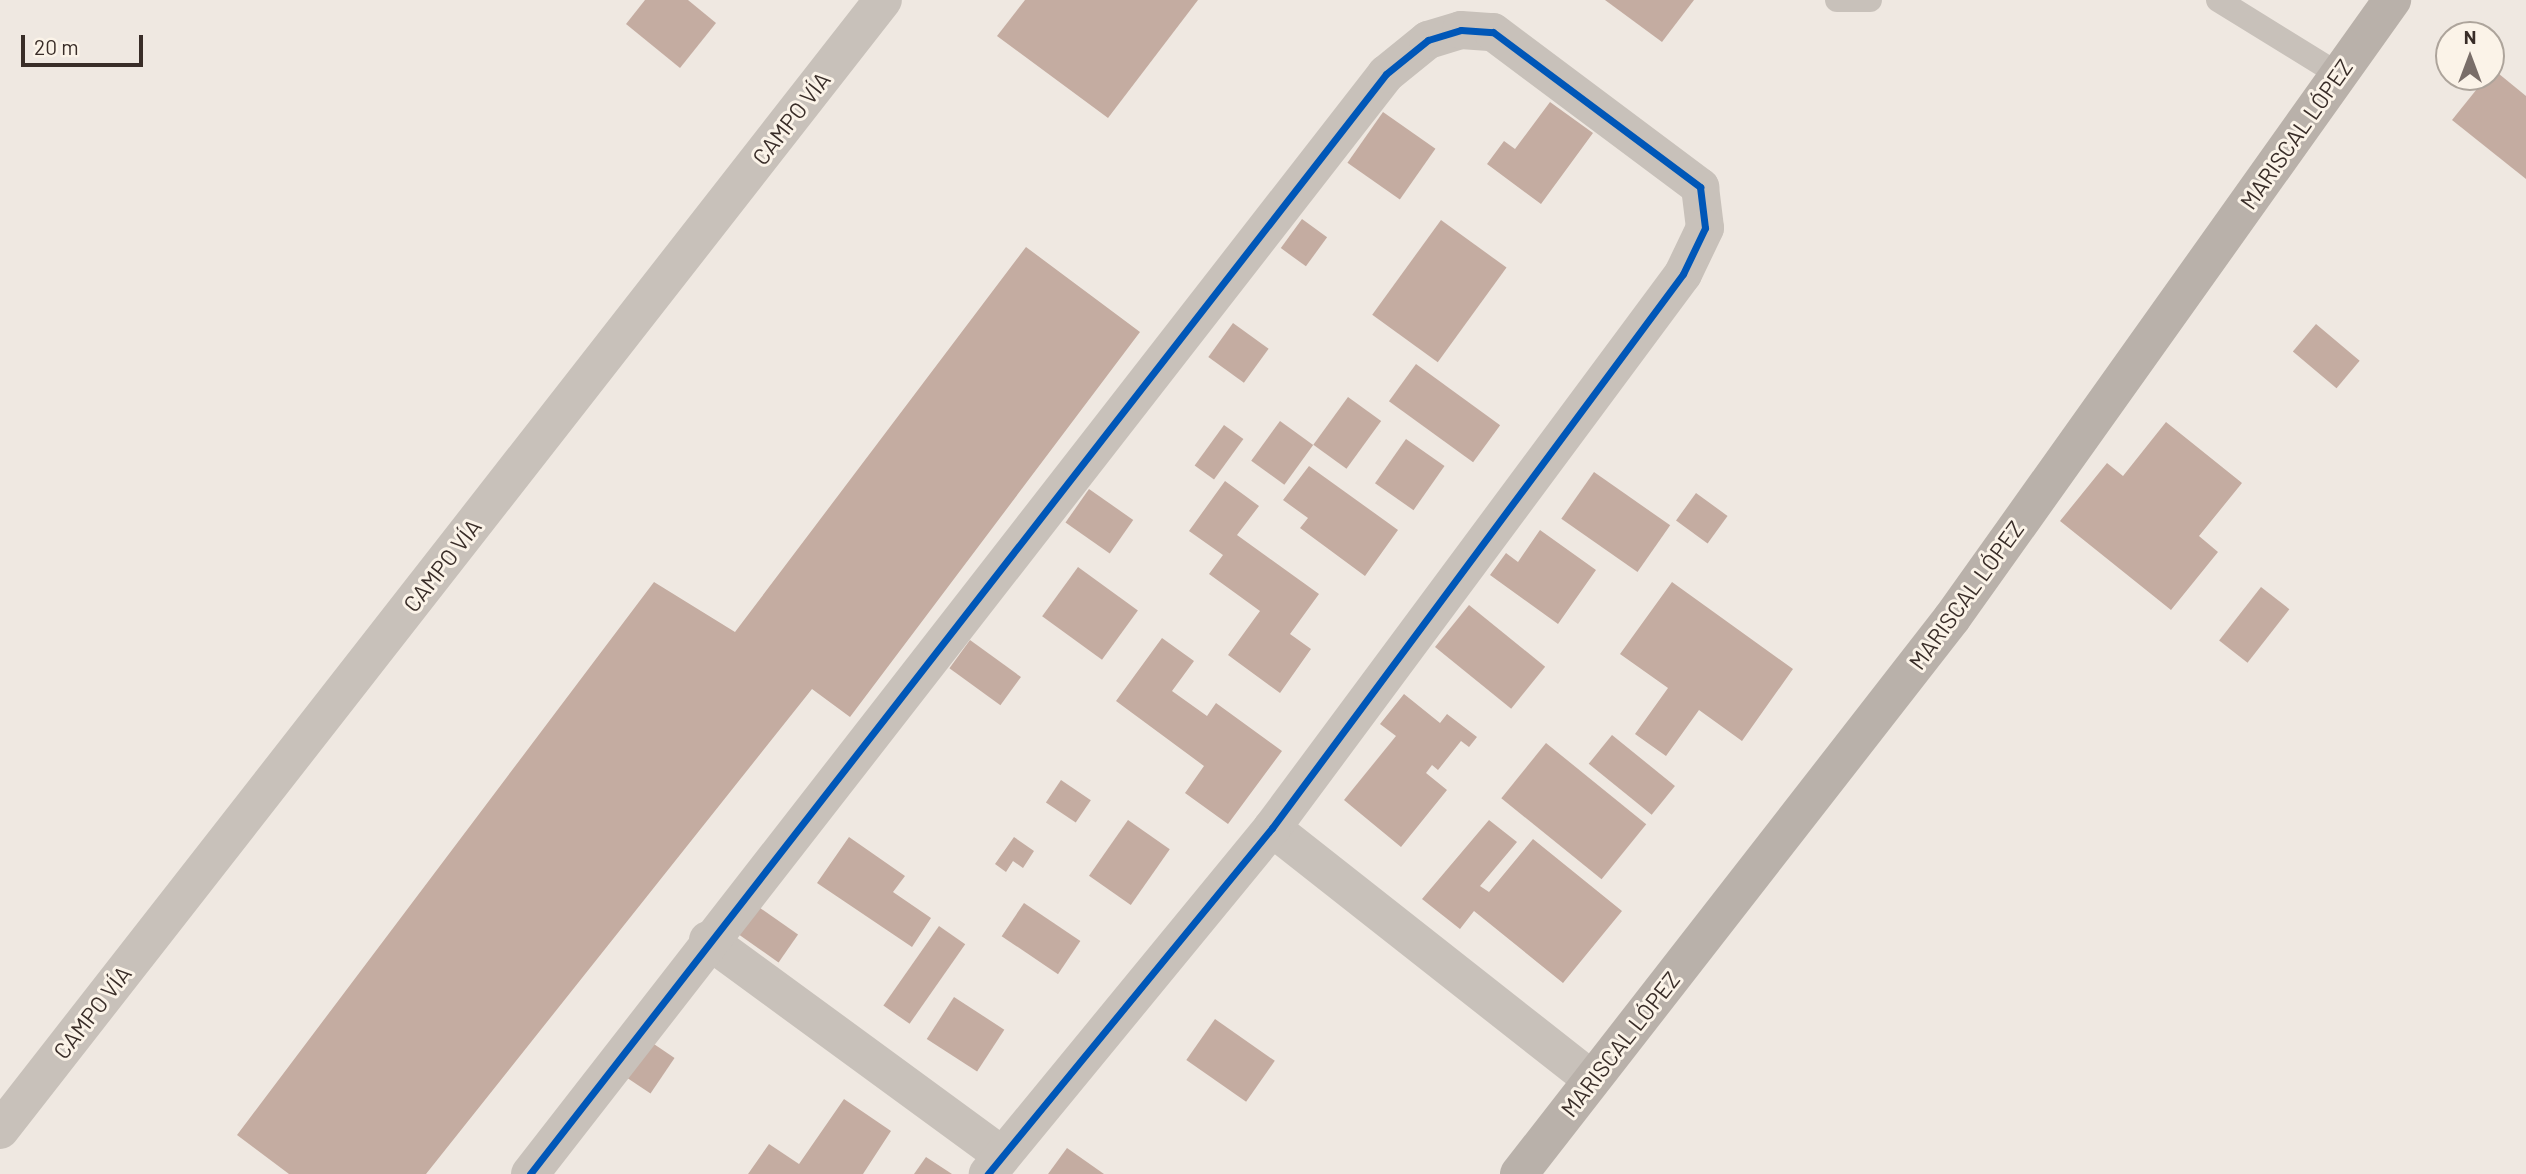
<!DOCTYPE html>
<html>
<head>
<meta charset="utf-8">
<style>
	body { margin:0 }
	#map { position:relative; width:2526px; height:1174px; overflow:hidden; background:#efe8e1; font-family:Barlow,sans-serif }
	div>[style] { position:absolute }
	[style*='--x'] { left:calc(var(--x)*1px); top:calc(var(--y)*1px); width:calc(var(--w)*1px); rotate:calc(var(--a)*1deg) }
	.building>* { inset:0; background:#c4aca1; transform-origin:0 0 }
	.lane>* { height:24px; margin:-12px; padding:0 12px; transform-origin:12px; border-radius:12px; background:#c8c1ba }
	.street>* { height:38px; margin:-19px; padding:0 19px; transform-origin:19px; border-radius:19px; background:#c8c1ba }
	.secondary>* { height:38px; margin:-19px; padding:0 19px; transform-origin:19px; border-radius:19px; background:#b9b1aa }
	.cycleway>* { height:7px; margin:-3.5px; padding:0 3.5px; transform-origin:3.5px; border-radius:3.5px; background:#0057b8 }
	span { translate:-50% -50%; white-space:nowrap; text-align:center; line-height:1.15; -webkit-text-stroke:6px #fbf3e8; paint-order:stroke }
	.street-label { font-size:23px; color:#392d28 }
	.north { position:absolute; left:2435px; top:21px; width:70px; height:70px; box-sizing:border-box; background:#fbf3e8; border:2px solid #ada49b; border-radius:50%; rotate:0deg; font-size:19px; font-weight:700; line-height:28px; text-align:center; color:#392d28 }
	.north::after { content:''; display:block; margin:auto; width:24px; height:32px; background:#796e69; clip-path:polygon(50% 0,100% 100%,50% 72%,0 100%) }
	.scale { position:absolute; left:21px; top:35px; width:122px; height:32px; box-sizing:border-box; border:4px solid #392d28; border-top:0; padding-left:9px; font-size:21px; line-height:24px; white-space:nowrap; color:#392d28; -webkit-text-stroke:5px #fbf3e8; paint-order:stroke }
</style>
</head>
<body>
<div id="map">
	<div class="building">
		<div style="clip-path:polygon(645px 0,688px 0,716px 23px,680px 68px,626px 24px)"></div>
		<div style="clip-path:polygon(1025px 0,1198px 0,1108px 118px,997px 36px)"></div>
		<div style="clip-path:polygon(1605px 0,1694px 0,1662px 42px)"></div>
		<div style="clip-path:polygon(2493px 69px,2526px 96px,2526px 179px,2452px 120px)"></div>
		<div style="clip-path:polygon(1550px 102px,1593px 133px,1541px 204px,1487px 164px,1504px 141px,1515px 149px)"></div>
		<div style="left:1383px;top:112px;width:64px;height:62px;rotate:35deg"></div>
		<div style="left:1302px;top:219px;width:31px;height:36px;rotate:36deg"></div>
		<div style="left:1441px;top:220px;width:81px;height:117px;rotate:36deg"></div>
		<div style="clip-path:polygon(1026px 247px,1140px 332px,850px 717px,812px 689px,426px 1174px,289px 1174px,237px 1135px,654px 582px,735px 632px)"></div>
		<div style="left:1233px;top:323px;width:44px;height:42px;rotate:36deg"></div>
		<div style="left:2316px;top:324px;width:57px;height:36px;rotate:40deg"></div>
		<div style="left:1416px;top:364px;width:104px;height:46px;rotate:36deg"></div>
		<div style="left:1348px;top:397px;width:41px;height:59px;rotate:36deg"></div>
		<div style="left:1280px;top:421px;width:41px;height:49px;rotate:36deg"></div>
		<div style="clip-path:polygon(2166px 422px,2242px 483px,2199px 536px,2218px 552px,2171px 610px,2060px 521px,2107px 463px,2123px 476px)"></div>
		<div style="left:1224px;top:425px;width:24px;height:50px;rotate:36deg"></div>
		<div style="left:1406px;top:439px;width:47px;height:54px;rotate:35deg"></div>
		<div style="clip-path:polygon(1309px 466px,1398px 530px,1365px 576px,1300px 528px,1308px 518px,1283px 500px)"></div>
		<div style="left:1594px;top:472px;width:93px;height:57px;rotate:35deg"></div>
		<div style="clip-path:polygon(1225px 481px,1259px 506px,1237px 535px,1319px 594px,1290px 634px,1311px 649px,1280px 693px,1228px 655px,1260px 611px,1209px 574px,1223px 555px,1189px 531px)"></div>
		<div style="left:1089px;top:489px;width:54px;height:41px;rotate:35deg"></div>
		<div style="left:1696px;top:493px;width:39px;height:34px;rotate:36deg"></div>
		<div style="clip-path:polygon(1540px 530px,1596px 570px,1558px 624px,1490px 575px,1506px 553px,1518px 562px)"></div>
		<div style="left:1078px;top:567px;width:74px;height:61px;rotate:36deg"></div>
		<div style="clip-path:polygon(1672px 582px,1793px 669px,1742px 741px,1699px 710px,1666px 756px,1635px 734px,1668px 688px,1620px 654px)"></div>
		<div style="left:2261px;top:587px;width:36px;height:68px;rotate:38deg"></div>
		<div style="left:1469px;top:605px;width:98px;height:54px;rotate:39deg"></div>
		<div style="clip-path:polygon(1162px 638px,1194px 661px,1172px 691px,1207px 716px,1216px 703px,1282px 751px,1228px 824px,1185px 793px,1204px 766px,1116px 701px)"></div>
		<div style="left:970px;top:640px;width:63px;height:35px;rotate:36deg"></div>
		<div style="clip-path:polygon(1404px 694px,1440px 723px,1447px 714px,1477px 737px,1469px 747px,1461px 741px,1438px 770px,1432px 765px,1426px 773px,1447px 790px,1401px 847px,1344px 800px,1396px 736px,1380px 724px)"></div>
		<div style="left:1612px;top:735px;width:81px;height:37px;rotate:39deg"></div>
		<div style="left:1546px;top:743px;width:129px;height:71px;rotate:39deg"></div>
		<div style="left:1061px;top:780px;width:36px;height:27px;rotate:34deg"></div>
		<div style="left:1128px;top:820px;width:51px;height:68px;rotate:35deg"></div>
		<div style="clip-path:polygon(1489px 820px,1517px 842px,1480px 886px,1489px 892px,1533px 839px,1622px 911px,1563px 983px,1474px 911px,1460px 929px,1422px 899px)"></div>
		<div style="clip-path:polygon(849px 837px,905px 876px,893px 892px,931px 918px,912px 947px,817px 883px)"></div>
		<div style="clip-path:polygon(1014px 837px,1034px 851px,1023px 868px,1013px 861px,1006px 872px,995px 864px)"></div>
		<div style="left:753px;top:903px;width:55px;height:34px;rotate:35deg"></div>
		<div style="left:1024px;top:903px;width:68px;height:40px;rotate:34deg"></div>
		<div style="left:939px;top:926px;width:32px;height:97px;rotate:35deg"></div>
		<div style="left:954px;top:997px;width:60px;height:50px;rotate:33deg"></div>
		<div style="left:1215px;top:1019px;width:73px;height:50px;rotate:35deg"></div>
		<div style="left:648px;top:1040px;width:32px;height:43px;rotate:34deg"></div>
		<div style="clip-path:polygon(844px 1099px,891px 1131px,863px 1174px,748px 1174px,769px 1144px,799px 1164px)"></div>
		<div style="clip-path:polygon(1067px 1148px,1104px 1174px,1048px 1174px)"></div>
		<div style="clip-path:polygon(926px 1157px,952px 1174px,914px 1174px)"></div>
	</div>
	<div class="lane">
		<div style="--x:1837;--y:0;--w:33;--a:0"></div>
		<div style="--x:2218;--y:0;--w:141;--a:31.7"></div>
	</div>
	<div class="street">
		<div style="--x:1272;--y:828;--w:407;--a:38.2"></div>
		<div style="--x:708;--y:940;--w:364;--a:36.2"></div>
		<div style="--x:0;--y:1130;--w:1434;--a:-52"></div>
		<div style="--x:530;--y:1174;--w:1394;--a:-52.11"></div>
		<div style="--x:1386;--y:74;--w:54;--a:-39"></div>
		<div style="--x:1428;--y:40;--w:34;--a:-17"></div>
		<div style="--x:1461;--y:30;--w:32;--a:4"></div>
		<div style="--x:1493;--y:32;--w:259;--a:36.8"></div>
		<div style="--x:1700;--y:187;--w:41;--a:83"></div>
		<div style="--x:1705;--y:228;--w:51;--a:115.6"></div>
		<div style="--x:1683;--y:274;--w:690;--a:126.57"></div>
		<div style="--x:1272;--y:828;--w:448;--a:129.4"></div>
	</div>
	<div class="secondary">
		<div style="--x:1519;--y:1174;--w:705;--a:-52.09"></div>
		<div style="--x:1952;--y:618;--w:759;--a:-54.55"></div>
	</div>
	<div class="cycleway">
		<div style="--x:530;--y:1174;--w:1394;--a:-52.11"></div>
		<div style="--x:1386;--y:74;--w:54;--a:-39"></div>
		<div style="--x:1428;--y:40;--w:34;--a:-17"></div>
		<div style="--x:1461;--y:30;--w:32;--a:4"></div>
		<div style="--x:1493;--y:32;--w:259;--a:36.8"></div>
		<div style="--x:1700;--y:187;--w:41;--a:83"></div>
		<div style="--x:1705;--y:228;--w:51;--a:115.6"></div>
		<div style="--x:1683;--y:274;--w:690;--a:126.57"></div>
		<div style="--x:1272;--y:828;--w:448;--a:129.4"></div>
	</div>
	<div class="street-label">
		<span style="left:791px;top:118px;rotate:-52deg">CAMPO VÍA</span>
		<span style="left:2296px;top:134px;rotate:-55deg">MARISCAL LÓPEZ</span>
		<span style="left:442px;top:565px;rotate:-52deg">CAMPO VÍA</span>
		<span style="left:1966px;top:595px;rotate:-54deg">MARISCAL LÓPEZ</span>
		<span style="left:92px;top:1012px;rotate:-52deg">CAMPO VÍA</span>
		<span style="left:1620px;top:1044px;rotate:-52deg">MARISCAL LÓPEZ</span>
	</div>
	<div class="north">N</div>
	<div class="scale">20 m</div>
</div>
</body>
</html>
